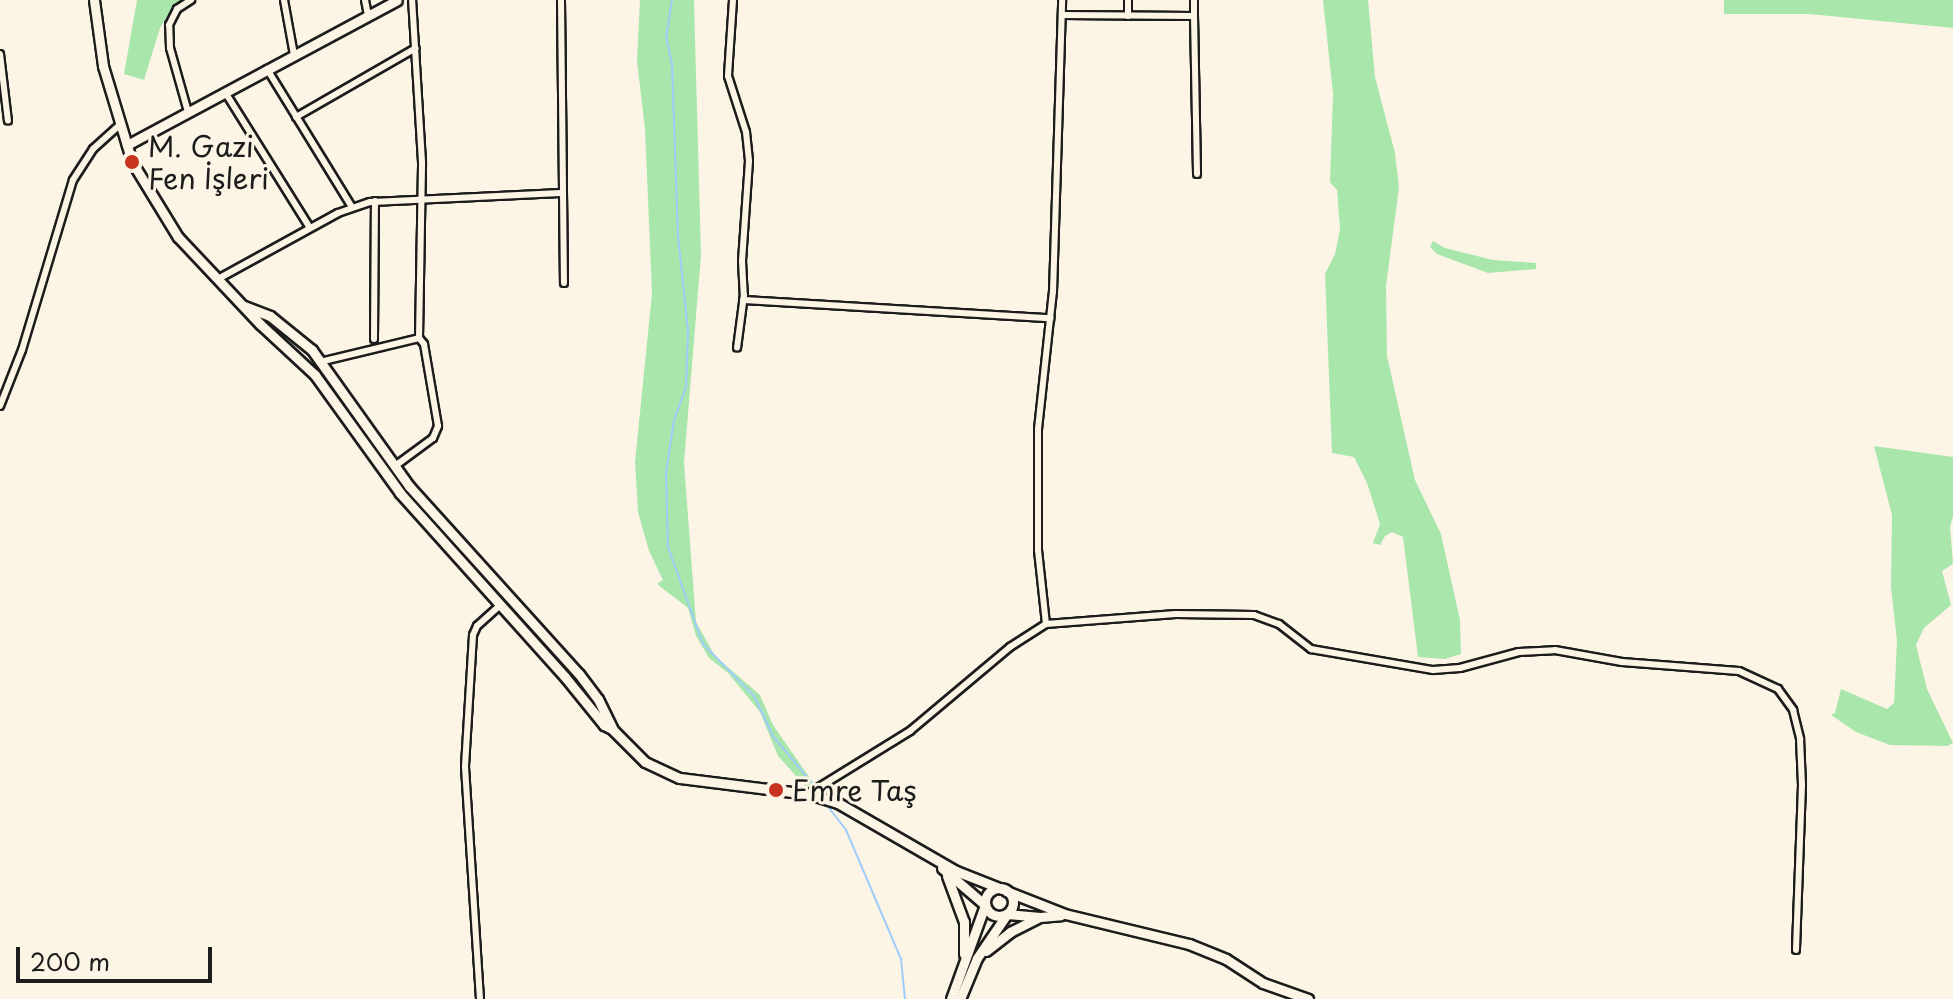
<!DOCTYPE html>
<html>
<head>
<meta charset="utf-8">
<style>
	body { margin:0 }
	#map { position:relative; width:1953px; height:999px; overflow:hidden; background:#fcf5e5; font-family:"Playpen Sans",sans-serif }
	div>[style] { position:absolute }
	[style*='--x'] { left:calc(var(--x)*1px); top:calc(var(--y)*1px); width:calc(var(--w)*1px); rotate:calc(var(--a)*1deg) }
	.green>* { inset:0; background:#a9e6ac }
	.stream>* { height:2px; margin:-1px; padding:0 1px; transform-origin:1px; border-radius:1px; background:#9fcdfa }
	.roads { filter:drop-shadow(2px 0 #1c1c1c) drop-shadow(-2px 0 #1c1c1c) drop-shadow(0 2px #1c1c1c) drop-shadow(0 -2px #1c1c1c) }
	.street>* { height:6px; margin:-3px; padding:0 3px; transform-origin:3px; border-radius:3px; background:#fcf5e5 }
	.secondary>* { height:9px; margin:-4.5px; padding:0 4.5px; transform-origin:4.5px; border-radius:4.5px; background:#fcf5e5 }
	.secondary>.ring { margin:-4.5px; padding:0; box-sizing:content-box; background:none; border:9px solid #fcf5e5; border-radius:50% }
	.dots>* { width:22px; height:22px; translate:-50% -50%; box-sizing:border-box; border:4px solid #fcf5e5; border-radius:50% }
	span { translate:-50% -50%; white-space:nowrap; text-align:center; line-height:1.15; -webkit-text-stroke:6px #fcf5e5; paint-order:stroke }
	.poi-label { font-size:28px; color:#1c1c1c }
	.left { translate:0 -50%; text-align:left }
	.scale { position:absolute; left:16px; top:947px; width:196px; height:36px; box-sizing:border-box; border:4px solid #1c1c1c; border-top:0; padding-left:10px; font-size:24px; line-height:28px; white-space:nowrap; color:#1c1c1c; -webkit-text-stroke:6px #fcf5e5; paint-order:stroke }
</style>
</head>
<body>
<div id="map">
	<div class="green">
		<div style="clip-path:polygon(137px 0,189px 0,171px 10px,160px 28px,144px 80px,124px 74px)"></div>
		<div style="clip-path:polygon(640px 0,694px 0,701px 255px,684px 463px,696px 622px,715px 656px,760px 695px,773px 725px,814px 784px,805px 786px,778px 756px,760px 712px,728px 673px,709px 658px,696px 636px,688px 608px,657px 584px,663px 580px,649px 551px,638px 512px,635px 462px,652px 293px,645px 129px,637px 61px)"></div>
		<div style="clip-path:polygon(1323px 0,1368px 0,1375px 77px,1395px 153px,1399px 187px,1386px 286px,1387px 356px,1415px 480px,1441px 534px,1460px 620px,1461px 654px,1445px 659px,1418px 657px,1403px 537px,1392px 532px,1385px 536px,1380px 545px,1373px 543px,1380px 524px,1367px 483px,1354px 457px,1332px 453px,1325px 274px,1335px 254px,1340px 229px,1337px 190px,1330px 182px,1333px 94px)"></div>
		<div style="clip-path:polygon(1724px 0,1953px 0,1953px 28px,1809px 14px,1724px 14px)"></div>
		<div style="clip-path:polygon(1433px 241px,1445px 248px,1493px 260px,1536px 263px,1536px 269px,1488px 273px,1437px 254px,1430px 247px)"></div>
		<div style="clip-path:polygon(1874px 446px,1953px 457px,1953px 516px,1950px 527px,1953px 564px,1942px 571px,1951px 605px,1924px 628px,1916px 645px,1927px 689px,1953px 743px,1947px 746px,1890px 745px,1856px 732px,1831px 715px,1835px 713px,1841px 689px,1887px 709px,1894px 703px,1897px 641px,1891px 587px,1892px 515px)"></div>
	</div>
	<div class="stream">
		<div style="--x:672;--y:0;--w:36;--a:99"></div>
		<div style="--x:666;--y:36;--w:30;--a:78"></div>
		<div style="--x:672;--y:65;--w:171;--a:88"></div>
		<div style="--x:678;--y:236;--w:96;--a:84"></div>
		<div style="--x:688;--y:331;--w:56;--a:92"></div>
		<div style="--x:686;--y:387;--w:35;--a:110"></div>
		<div style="--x:674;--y:420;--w:54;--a:98.6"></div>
		<div style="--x:666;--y:473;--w:74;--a:88.5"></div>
		<div style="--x:668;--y:547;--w:103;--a:70.2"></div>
		<div style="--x:703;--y:644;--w:73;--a:45.6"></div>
		<div style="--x:754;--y:696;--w:44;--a:64.6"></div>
		<div style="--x:773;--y:736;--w:60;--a:50.4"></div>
		<div style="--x:829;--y:808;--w:28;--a:52"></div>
		<div style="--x:846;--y:830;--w:140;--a:66.9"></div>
		<div style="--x:901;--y:959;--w:40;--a:84.3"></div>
	</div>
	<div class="roads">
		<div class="street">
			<div style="--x:284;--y:0;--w:56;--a:79.7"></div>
			<div style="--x:365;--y:0;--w:15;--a:79"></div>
			<div style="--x:561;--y:0;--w:283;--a:89.4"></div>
			<div style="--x:733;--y:0;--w:76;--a:93.8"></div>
			<div style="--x:728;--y:76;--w:59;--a:72.2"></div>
			<div style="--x:746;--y:132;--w:29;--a:84"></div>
			<div style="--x:749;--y:161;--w:100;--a:94"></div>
			<div style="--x:742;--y:261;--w:34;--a:87"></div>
			<div style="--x:744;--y:295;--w:53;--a:97.5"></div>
			<div style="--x:1128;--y:0;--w:16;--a:90"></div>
			<div style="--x:1062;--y:15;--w:132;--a:0.4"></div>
			<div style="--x:1194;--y:16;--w:16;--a:-90"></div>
			<div style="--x:1194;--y:16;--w:158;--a:88.9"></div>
			<div style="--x:0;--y:54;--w:67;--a:83.2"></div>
			<div style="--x:267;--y:69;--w:162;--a:58.4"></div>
			<div style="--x:225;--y:92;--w:160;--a:58"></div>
			<div style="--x:188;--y:112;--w:66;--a:-105.7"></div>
			<div style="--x:170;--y:48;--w:23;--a:-92"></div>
			<div style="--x:169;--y:25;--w:18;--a:-63"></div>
			<div style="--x:177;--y:9;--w:17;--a:-33"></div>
			<div style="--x:296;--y:117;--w:138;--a:-29.9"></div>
			<div style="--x:218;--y:279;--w:137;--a:-28.8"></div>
			<div style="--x:338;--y:213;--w:34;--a:-19"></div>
			<div style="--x:370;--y:202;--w:193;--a:-2.7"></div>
			<div style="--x:743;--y:300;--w:308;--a:3.4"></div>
			<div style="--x:374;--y:339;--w:138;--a:-89.6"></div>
			<div style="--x:320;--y:362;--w:102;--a:-13.6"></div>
			<div style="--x:0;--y:406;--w:60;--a:-68.6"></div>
			<div style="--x:22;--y:350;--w:177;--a:-73.3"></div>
			<div style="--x:73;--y:180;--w:37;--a:-57"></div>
			<div style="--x:93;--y:149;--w:38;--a:-42"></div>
			<div style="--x:395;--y:466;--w:47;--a:-36.4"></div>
			<div style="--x:433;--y:438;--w:13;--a:-67"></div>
			<div style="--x:438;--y:426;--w:83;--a:-99.7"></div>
			<div style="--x:424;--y:344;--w:8;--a:-130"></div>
			<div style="--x:419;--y:338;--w:176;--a:-89"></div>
			<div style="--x:422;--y:162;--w:162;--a:-93.5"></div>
			<div style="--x:1046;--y:624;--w:74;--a:-96.2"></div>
			<div style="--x:1038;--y:550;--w:121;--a:-90"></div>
			<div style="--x:1038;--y:429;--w:138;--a:-83.8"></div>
			<div style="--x:1053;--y:292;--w:292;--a:-88.2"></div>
			<div style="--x:808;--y:794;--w:120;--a:-31.7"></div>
			<div style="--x:910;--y:731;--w:131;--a:-40"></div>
			<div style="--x:1010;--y:647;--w:43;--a:-32.6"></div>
			<div style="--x:1046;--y:624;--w:130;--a:-4.4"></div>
			<div style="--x:1176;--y:614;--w:78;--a:0.7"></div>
			<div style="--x:1254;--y:615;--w:27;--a:20"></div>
			<div style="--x:1279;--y:624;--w:41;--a:38"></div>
			<div style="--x:1311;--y:649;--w:124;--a:9.8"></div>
			<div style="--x:1433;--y:670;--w:27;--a:-4"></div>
			<div style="--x:1460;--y:668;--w:61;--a:-15.2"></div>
			<div style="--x:1519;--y:652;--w:36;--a:-3"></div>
			<div style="--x:1555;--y:650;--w:68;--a:10.2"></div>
			<div style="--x:1622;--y:662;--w:117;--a:4.4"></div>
			<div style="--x:1739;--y:671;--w:43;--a:24.8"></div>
			<div style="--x:1778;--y:689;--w:26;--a:54"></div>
			<div style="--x:1793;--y:710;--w:30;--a:76"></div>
			<div style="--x:1800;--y:739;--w:46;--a:87.5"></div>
			<div style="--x:1802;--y:785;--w:165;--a:92.1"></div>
			<div style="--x:480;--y:999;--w:233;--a:-93.7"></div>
			<div style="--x:465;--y:766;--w:131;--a:-86.5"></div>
			<div style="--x:473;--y:635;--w:10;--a:-66"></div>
			<div style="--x:477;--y:626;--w:31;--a:-42"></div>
		</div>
		<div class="secondary">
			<div style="--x:94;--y:0;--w:67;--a:82.2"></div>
			<div style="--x:103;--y:66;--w:100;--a:73.2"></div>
			<div style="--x:132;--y:162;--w:88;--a:58.5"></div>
			<div style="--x:178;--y:237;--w:120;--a:46.7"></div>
			<div style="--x:260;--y:324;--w:75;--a:42.8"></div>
			<div style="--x:315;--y:375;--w:145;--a:54.2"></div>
			<div style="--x:400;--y:493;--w:247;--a:48.1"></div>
			<div style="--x:565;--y:677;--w:62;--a:50.9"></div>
			<div style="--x:604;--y:725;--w:9;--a:27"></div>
			<div style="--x:127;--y:145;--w:306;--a:-28.2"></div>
			<div style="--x:244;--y:306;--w:28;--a:21"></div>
			<div style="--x:270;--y:316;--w:54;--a:39"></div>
			<div style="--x:312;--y:350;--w:167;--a:54.5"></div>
			<div style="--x:409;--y:486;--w:253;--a:47.9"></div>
			<div style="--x:579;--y:674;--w:31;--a:53"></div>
			<div style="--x:598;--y:699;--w:34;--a:64"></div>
			<div style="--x:613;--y:730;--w:45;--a:45"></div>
			<div style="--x:645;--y:762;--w:38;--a:25"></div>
			<div style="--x:680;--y:778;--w:129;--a:7.1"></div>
			<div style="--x:808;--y:794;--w:31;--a:17"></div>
			<div style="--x:838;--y:803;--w:136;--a:30"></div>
			<div style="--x:956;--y:871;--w:49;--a:21.4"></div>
			<div style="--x:942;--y:868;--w:57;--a:40.7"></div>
			<div style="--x:985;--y:905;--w:100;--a:109.9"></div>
			<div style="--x:947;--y:876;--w:49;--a:69.7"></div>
			<div style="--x:964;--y:922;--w:32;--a:90"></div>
			<div class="ring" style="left:985px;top:888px;width:19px;height:19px"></div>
			<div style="--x:1006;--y:891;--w:63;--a:21.3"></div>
			<div style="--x:1065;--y:914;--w:128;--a:13.6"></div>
			<div style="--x:1189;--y:944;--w:40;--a:22"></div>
			<div style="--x:1226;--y:959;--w:44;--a:33"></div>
			<div style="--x:1263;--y:983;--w:48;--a:19.6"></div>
			<div style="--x:986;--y:951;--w:31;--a:-38"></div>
			<div style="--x:1010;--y:932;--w:31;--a:-27"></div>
			<div style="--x:960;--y:999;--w:44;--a:-67.5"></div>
			<div style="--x:977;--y:958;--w:53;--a:-55.7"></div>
			<div style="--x:1007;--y:914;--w:33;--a:5"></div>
			<div style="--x:1040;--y:917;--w:21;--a:-5"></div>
		</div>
	</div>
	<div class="dots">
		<div style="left:132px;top:162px;background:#c8321e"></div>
		<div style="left:776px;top:790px;background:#c8321e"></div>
	</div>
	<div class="poi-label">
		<span class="left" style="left:148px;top:162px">M. Gazi<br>Fen İşleri</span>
		<span class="left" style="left:792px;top:790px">Emre Taş</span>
	</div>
	<div class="scale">200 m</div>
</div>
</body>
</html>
